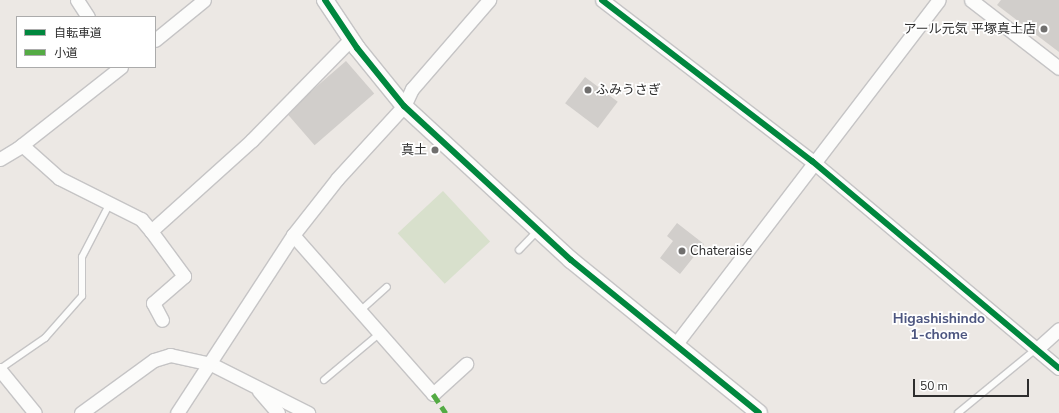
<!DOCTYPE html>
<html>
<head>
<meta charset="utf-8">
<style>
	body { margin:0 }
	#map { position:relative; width:1059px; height:413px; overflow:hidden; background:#ece8e4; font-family:"Nunito Sans","Noto Sans JP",sans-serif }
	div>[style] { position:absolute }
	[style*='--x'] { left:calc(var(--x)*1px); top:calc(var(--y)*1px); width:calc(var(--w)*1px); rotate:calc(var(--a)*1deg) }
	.cemetery>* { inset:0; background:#d8e0cc; transform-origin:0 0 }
	.building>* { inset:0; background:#d1cecb; transform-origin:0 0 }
	.roads { filter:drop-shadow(1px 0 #c5c4c5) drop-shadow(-1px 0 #c5c4c5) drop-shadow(0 1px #c5c4c5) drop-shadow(0 -1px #c5c4c5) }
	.service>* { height:6px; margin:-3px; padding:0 3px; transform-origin:3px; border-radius:3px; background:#fcfcfb }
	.minor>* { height:13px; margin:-6.5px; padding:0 6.5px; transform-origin:6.5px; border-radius:6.5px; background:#fcfcfb }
	.tertiary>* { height:16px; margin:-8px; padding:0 8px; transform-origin:8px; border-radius:8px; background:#fcfcfb }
	.quiet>* { height:5px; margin-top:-2.5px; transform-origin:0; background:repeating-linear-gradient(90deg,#54ab44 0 10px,transparent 0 15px) }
	.cycleway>* { height:6px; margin:-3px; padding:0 3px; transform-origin:3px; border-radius:3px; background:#00873e }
	.dots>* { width:11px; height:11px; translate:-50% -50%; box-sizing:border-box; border:2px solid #fff; border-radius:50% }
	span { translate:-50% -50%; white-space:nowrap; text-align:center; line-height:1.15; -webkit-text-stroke:3.5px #fff; paint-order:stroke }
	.poi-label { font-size:13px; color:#2e2e2e }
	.right { translate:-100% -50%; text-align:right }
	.left { translate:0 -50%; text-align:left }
	.neighbourhood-label { font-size:14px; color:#4d5680; font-weight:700 }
	.legend { position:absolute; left:16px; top:16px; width:140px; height:52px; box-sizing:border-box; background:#fff; border:1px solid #ababab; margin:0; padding:5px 7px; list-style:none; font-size:12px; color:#2e2e2e }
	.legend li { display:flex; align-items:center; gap:8px; height:20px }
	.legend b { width:20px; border:1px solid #ababab }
	.scale { position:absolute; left:913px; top:379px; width:116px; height:18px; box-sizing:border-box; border:2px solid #2e2e2e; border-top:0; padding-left:5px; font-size:12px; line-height:14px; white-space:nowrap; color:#2e2e2e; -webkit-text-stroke:3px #fff; paint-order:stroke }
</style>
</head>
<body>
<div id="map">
	<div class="cemetery">
		<div style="left:443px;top:191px;width:69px;height:62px;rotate:47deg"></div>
	</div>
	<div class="building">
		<div style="clip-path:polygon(1001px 0,1059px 0,1059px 52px,997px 5px)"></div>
		<div style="left:346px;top:61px;width:43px;height:79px;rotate:49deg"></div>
		<div style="left:585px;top:77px;width:41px;height:33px;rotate:37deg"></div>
		<div style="clip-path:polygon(677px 223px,704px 244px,680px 274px,660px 258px,673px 241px,667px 236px)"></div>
	</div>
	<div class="roads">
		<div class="service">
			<div style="--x:519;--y:250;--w:28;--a:-46"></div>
			<div style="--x:360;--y:311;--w:36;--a:-42"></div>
			<div style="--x:0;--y:369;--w:55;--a:-34.6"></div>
			<div style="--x:45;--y:338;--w:56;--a:-48.6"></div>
			<div style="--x:82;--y:296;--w:39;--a:-90"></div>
			<div style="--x:82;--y:257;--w:61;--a:-62.6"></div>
			<div style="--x:324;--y:380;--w:72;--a:-39.9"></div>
			<div style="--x:958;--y:413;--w:101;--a:-39.4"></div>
		</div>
		<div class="minor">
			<div style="--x:77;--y:0;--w:20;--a:57"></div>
			<div style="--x:602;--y:0;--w:265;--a:37.5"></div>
			<div style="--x:812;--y:161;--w:322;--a:40"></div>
			<div style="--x:971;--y:0;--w:111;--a:37.7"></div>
			<div style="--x:155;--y:40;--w:63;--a:-39.2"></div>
			<div style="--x:22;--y:145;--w:50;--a:41.7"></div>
			<div style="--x:59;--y:178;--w:92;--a:26.6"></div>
			<div style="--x:141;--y:219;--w:16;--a:50"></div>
			<div style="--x:151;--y:231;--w:56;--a:53.7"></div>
			<div style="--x:184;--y:276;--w:41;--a:138.9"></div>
			<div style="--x:153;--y:303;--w:19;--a:62"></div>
			<div style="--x:0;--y:159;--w:21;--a:-31"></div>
			<div style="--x:18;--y:148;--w:131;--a:-38.2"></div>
			<div style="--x:151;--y:231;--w:136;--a:-42"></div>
			<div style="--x:252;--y:140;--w:141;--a:-45.6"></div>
			<div style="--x:293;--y:235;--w:212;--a:48.6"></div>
			<div style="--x:433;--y:394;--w:45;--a:-42.3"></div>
			<div style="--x:675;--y:345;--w:434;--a:-52.6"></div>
			<div style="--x:1038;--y:348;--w:28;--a:-42"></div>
			<div style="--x:0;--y:370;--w:55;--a:50.9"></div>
			<div style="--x:259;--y:391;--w:29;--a:49"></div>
			<div style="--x:81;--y:413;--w:90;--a:-36"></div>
			<div style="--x:154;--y:360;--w:17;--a:-17"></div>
			<div style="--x:170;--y:355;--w:42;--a:12.4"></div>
			<div style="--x:211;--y:364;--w:109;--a:26.8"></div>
			<div style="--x:177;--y:413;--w:212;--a:-56.9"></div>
			<div style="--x:293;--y:235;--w:71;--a:-51.8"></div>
			<div style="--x:337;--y:179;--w:99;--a:-47.5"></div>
			<div style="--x:404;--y:106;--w:19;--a:-65"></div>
			<div style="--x:412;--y:89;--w:118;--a:-49.1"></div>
		</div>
		<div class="tertiary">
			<div style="--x:325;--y:0;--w:58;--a:56.3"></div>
			<div style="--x:357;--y:48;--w:75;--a:51"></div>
			<div style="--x:404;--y:106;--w:227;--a:42.7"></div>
			<div style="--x:571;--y:260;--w:242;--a:39.1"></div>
		</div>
	</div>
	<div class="quiet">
		<div style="--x:433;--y:394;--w:23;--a:56"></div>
	</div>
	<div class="cycleway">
		<div style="--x:325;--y:0;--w:58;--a:56.3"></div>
		<div style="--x:357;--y:48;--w:75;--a:51"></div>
		<div style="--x:404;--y:106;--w:227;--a:42.7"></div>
		<div style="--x:571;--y:260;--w:242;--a:39.1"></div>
		<div style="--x:602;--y:0;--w:265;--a:37.5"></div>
		<div style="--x:812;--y:161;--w:322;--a:40"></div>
	</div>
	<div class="dots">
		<div style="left:1044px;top:29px;background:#706f6e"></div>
		<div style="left:588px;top:90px;background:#706f6e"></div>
		<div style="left:435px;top:150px;background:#706f6e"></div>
		<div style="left:682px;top:251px;background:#706f6e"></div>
	</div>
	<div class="poi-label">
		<span class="right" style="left:1036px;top:29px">アール元気 平塚真土店</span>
		<span class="left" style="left:596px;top:90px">ふみうさぎ</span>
		<span class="right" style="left:427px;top:150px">真土</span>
		<span class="left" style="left:690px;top:251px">Chateraise</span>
	</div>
	<div class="neighbourhood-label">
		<span style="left:939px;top:327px">Higashishindo<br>1-chome</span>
	</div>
	<ul class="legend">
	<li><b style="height:5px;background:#00873e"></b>自転車道</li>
	<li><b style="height:5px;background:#54ab44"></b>小道</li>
	</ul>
	<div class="scale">50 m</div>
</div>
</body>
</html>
